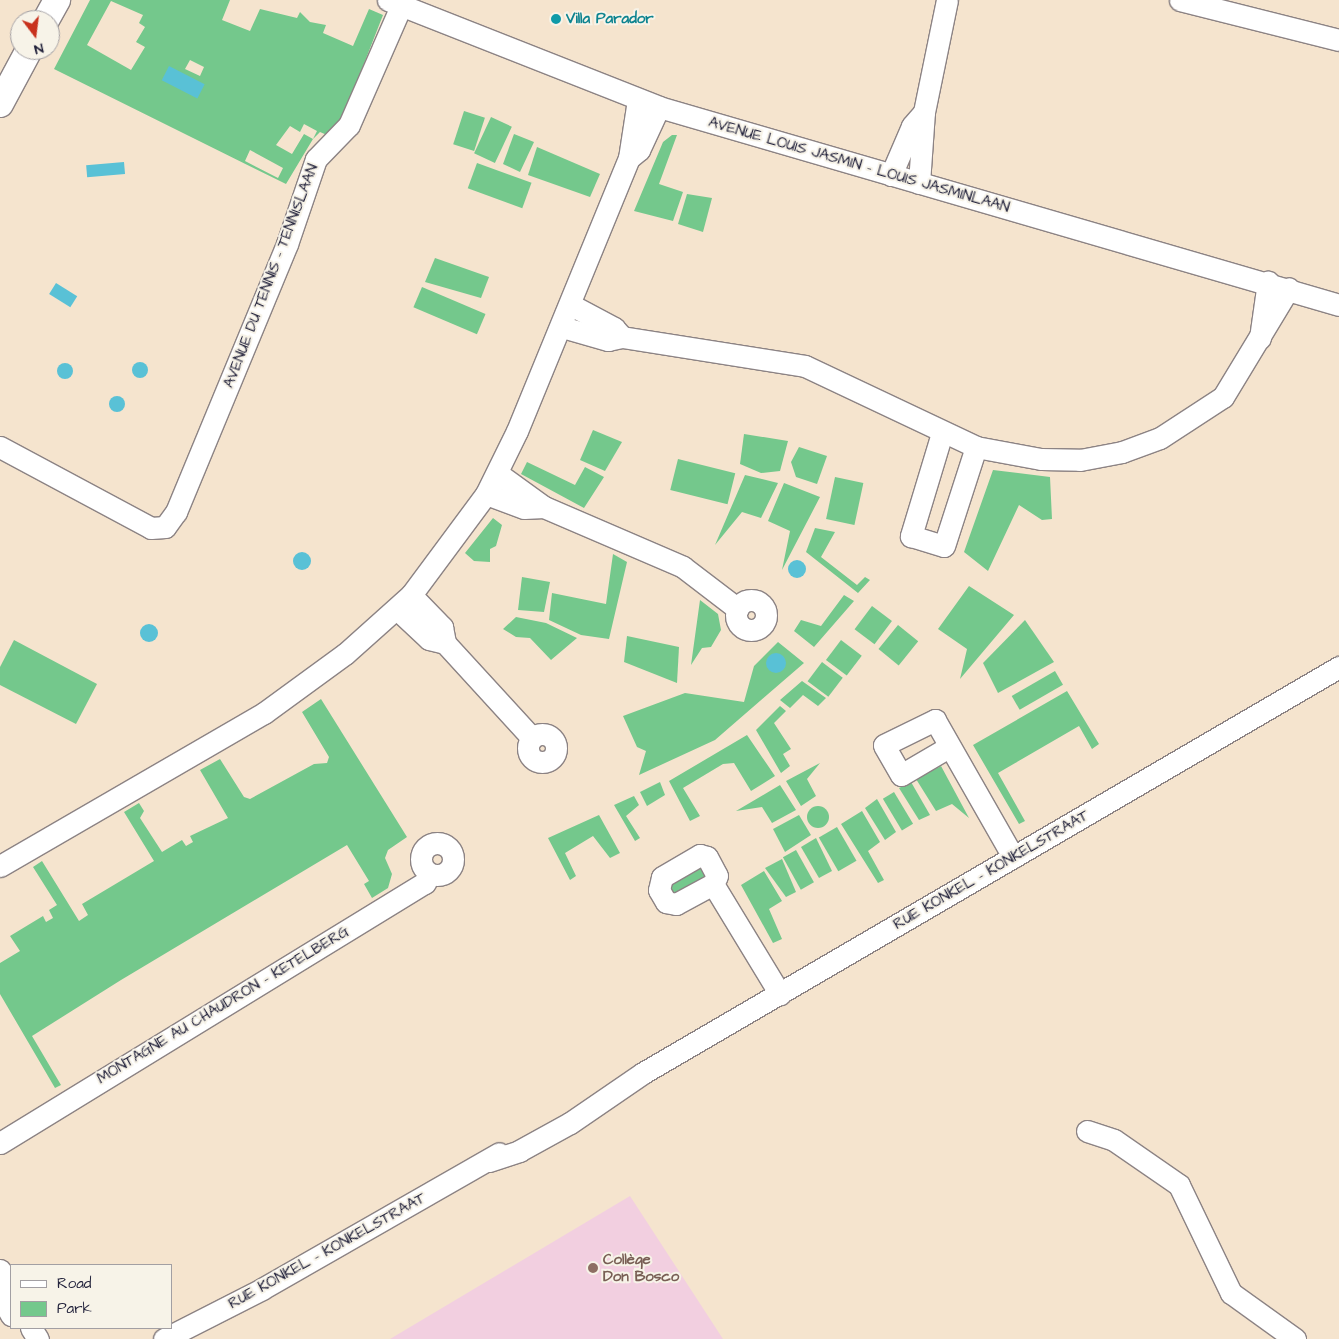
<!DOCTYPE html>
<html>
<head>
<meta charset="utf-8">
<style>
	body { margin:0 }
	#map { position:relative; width:1339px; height:1339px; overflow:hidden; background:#f5e4ce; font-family:"Architects Daughter",sans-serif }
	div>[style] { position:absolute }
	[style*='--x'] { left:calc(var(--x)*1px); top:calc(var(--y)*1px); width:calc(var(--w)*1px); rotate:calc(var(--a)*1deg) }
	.built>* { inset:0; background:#f2cfe0 }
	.green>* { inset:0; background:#74c88c; transform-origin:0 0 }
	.round { border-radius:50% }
	.water>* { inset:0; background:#59c1d6; transform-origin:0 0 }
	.roads { filter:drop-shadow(1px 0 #8c8384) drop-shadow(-1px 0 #8c8384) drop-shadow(0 1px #8c8384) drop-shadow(0 -1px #8c8384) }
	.minor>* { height:21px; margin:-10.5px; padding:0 10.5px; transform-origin:10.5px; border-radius:10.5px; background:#fff }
	.minor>.ring { margin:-10.5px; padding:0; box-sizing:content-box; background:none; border:21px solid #fff; border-radius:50% }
	.tertiary>* { height:26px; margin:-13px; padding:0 13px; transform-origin:13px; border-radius:13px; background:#fff }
	.dots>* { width:14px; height:14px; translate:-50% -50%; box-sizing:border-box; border:2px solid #f7f3e8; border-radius:50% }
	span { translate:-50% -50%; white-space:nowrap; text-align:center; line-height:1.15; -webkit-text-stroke:4px #f7f3e8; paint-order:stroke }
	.culture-label { font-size:15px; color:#0d838f; font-weight:700 }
	.left { translate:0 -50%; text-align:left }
	.street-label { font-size:15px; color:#22223b }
	.education-label { font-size:15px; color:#785e54; font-weight:700 }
	.legend { position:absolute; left:10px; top:1264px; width:162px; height:65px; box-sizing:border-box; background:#f7f3e8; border:1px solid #a29fa3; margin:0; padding:6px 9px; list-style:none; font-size:15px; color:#22223b }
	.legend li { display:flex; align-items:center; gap:10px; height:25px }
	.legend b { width:25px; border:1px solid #a29fa3 }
	.north { position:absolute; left:10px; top:10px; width:50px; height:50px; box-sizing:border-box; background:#f7f3e8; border:1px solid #a29fa3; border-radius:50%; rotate:165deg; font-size:14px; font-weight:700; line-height:20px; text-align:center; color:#22223b }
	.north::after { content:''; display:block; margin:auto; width:18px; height:22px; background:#c8321e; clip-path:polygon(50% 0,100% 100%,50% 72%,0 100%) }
</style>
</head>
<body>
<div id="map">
	<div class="built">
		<div style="clip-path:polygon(630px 1196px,723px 1339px,390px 1339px)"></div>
	</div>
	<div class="green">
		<div style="clip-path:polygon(evenodd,90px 0,230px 0,222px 20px,250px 31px,260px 9px,297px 18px,300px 12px,310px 22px,326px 25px,323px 33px,353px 46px,369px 9px,383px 15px,344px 115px,327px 135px,320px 132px,313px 139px,286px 184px,54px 69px,90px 0,111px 1px,143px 15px,139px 23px,145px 27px,136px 42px,145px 47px,131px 70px,87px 45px,111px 1px,90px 0,190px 60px,204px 67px,200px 76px,185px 69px,190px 60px,90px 0,304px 124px,317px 131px,313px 139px,304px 134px,292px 154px,276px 145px,290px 126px,300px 132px,304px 124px,90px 0,250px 150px,283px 168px,278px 178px,245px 161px,250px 150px)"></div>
		<div style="left:464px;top:111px;width:22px;height:35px;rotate:18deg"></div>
		<div style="left:491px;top:117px;width:23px;height:40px;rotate:25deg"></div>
		<div style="clip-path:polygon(514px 134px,534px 142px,520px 172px,503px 164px)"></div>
		<div style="clip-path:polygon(672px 135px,677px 135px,659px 184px,683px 192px,673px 221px,634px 211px,663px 142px)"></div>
		<div style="clip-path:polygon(537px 147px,600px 174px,590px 197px,528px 175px)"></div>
		<div style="left:477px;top:163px;width:58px;height:27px;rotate:20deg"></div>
		<div style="clip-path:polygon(687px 194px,712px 198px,703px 232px,678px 224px)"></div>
		<div style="clip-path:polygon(435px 258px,489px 277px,481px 298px,425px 282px)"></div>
		<div style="left:422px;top:287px;width:69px;height:22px;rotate:23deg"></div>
		<div style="clip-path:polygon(593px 430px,622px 442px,605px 471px,580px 460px)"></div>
		<div style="clip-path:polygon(744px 434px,788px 441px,780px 471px,761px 473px,740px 464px)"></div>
		<div style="clip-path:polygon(799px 447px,827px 456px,817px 484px,796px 477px,791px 462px)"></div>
		<div style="left:678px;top:459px;width:59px;height:32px;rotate:14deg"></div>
		<div style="clip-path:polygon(527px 462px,575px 485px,585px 467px,604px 477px,584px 508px,521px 474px)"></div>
		<div style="clip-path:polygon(993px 470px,1050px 477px,1052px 519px,1042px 520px,1019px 505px,988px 571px,964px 552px)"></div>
		<div style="clip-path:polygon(745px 475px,778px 483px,761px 518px,742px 512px,715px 545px)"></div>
		<div style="left:835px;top:477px;width:29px;height:43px;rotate:12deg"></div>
		<div style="clip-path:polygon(784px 483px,820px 497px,782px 570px,790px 531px,768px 521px)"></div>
		<div style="clip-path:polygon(493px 518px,502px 525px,496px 546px,490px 549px,490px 562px,474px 561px,465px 553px)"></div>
		<div style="clip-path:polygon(815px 528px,835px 532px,821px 557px,857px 585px,865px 577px,870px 580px,858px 593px,806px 552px)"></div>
		<div style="clip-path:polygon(613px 554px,627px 562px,609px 639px,581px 635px,549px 620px,552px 593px,606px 604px)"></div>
		<div style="clip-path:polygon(522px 577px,550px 582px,544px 612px,518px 610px)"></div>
		<div style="clip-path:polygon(969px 586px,1014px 615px,960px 679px,967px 649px,938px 629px)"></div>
		<div style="clip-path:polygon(844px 595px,854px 601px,814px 647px,794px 631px,801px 620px,821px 626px)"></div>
		<div style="clip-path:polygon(700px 600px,718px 614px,721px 630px,711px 647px,702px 648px,691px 665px)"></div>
		<div style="left:872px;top:606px;width:25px;height:29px;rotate:37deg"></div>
		<div style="clip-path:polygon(516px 617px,546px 623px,577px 638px,551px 660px,530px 638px,516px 637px,503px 629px)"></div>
		<div style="clip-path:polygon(1025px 620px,1054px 662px,998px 693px,983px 663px)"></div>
		<div style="left:898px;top:625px;width:26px;height:31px;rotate:39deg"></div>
		<div style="clip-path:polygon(627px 636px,679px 647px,677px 683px,624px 662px)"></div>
		<div style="clip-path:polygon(14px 640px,97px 684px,76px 724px,0 685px,0 667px)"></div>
		<div style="left:841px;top:640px;width:26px;height:25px;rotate:37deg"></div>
		<div style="clip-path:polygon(778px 642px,804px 663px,715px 740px,639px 775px,646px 751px,637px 747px,623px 716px,685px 693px,744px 702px,754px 666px)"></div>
		<div style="left:822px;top:662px;width:26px;height:24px;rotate:37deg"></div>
		<div style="left:1055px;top:671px;width:16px;height:50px;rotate:60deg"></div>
		<div style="clip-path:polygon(802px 681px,826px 698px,818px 706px,803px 695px,790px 708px,780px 700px)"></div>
		<div style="clip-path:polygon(1067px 691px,1099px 744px,1092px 749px,1079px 726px,998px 773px,1025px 821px,1019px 824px,973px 745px)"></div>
		<div style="clip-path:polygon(321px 699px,407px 837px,388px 850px,385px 858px,392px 874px,388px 888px,372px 898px,364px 884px,369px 881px,347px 845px,121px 980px,32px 1036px,61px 1085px,55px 1088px,0 994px,0 963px,20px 951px,10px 936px,43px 916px,46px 922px,53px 918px,49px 910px,57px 905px,33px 867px,42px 861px,79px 921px,88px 915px,82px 904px,154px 861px,124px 812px,139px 803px,144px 811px,140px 818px,162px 852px,182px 840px,186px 846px,193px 842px,190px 836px,228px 818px,200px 770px,220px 759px,244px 797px,250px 799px,314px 764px,327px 763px,329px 757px,302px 712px)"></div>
		<div style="clip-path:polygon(780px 706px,786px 711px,774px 723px,791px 749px,783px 754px,790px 766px,781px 773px,756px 730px)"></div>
		<div style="clip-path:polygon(747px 735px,775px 776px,751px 791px,734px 763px,723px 764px,683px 788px,700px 816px,690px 821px,669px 781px)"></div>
		<div style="clip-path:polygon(820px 763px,807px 779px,816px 796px,801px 806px,786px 781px)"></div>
		<div style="clip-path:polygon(941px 766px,969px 818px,952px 804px,936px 811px,916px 779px)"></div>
		<div style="clip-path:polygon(660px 782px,665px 795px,647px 806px,640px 792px)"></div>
		<div style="clip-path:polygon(911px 782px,930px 815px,919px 820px,899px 788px)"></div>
		<div style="clip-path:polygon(780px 785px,796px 810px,772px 823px,762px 807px,736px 811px)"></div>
		<div style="left:894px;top:792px;width:37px;height:13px;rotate:59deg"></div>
		<div style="clip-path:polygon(634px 796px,639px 805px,626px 816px,640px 838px,635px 841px,614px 805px)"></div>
		<div style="clip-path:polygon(877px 799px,896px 832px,885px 840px,865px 808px)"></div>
		<div class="round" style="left:807px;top:806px;width:22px;height:22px"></div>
		<div style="clip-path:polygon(862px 811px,880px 842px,868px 851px,884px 880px,878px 883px,841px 824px)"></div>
		<div style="clip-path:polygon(599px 815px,620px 853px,610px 858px,593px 836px,565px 853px,576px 876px,570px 880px,548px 838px)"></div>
		<div style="clip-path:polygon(799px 815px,811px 835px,785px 852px,773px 829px)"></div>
		<div style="left:837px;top:827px;width:39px;height:21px;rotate:60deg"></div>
		<div style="clip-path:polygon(816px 838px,832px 871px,819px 878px,801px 847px)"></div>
		<div style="left:796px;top:850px;width:37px;height:15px;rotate:61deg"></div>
		<div style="clip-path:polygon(782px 859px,796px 892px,786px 897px,765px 868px)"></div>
		<div style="clip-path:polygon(700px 863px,707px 877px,671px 897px,668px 878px)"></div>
		<div style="clip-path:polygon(764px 871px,782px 901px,769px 909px,782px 939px,773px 943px,741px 885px)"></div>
	</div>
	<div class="water">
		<div style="left:169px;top:66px;width:40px;height:16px;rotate:27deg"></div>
		<div style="left:124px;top:162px;width:12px;height:38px;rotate:85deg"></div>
		<div style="left:56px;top:283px;width:25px;height:13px;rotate:32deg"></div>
		<div class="round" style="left:132px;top:362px;width:16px;height:16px"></div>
		<div class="round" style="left:57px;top:363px;width:16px;height:16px"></div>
		<div class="round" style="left:109px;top:396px;width:16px;height:16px"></div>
		<div class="round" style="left:293px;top:552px;width:18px;height:18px"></div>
		<div class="round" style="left:788px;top:560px;width:18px;height:18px"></div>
		<div class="round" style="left:140px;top:624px;width:18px;height:18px"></div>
		<div class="round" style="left:766px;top:653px;width:20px;height:20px"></div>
	</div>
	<div class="roads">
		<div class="minor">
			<div style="--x:388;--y:0;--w:291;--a:21.5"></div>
			<div style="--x:659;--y:107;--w:708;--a:16.23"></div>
			<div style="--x:1180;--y:0;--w:164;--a:14.1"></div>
			<div style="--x:629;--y:158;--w:13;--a:-39"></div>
			<div style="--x:639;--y:150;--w:47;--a:-65.1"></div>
			<div style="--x:891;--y:175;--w:53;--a:-66.8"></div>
			<div style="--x:912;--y:126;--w:18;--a:-49"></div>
			<div style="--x:919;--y:183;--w:71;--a:-86"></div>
			<div style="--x:924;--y:112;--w:114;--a:-78.4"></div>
			<div style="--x:571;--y:305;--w:49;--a:28.1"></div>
			<div style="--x:614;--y:328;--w:12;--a:48"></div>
			<div style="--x:562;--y:327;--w:48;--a:15.8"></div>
			<div style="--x:608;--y:340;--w:14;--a:-12"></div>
			<div style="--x:622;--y:337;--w:185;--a:9"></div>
			<div style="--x:805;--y:366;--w:189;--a:25.3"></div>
			<div style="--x:976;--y:447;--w:66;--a:10.5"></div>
			<div style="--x:1041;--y:459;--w:39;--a:1"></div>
			<div style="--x:1080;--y:460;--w:43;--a:-10.8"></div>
			<div style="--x:1122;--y:452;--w:40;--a:-20.2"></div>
			<div style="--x:1160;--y:438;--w:75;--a:-33.1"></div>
			<div style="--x:1223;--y:397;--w:127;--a:-58.8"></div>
			<div style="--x:1260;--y:338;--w:57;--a:-81.9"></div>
			<div style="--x:942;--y:433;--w:108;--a:106.8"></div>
			<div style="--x:911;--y:536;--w:34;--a:17"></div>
			<div style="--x:944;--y:546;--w:104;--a:-72.1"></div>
			<div style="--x:0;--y:447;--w:171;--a:28.2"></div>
			<div style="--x:151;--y:528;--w:14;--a:-4"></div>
			<div style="--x:165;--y:527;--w:19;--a:-54"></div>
			<div style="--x:176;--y:512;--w:290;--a:-67.5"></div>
			<div style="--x:287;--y:244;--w:90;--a:-71.2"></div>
			<div style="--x:316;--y:159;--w:47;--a:-45.9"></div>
			<div style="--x:349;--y:125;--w:130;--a:-66.4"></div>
			<div style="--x:497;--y:473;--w:58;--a:35.9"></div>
			<div style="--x:544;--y:507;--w:151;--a:23.3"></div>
			<div style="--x:683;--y:567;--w:69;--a:37.4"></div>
			<div style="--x:486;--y:494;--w:40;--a:20.2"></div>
			<div style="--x:524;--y:508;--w:20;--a:-3"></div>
			<div style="--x:411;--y:595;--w:45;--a:45.9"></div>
			<div style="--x:442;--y:627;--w:16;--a:79"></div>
			<div style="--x:445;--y:643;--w:129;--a:47.5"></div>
			<div class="ring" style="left:736px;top:600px;width:9px;height:9px"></div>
			<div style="--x:397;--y:609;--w:44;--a:43.2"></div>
			<div style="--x:429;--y:639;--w:16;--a:14"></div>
			<div class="ring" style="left:528px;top:734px;width:7px;height:7px"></div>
			<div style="--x:947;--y:748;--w:53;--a:149.6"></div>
			<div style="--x:901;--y:775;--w:34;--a:-120"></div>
			<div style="--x:884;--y:745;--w:57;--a:-26.1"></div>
			<div style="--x:935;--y:720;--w:158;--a:60.3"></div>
			<div class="ring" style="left:421px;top:843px;width:11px;height:11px"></div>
			<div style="--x:700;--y:855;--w:7;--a:16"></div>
			<div style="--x:707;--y:857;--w:21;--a:62"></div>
			<div style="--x:717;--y:876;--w:9;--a:117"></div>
			<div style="--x:713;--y:884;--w:42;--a:151.6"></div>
			<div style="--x:676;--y:904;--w:10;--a:-169"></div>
			<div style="--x:666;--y:902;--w:14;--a:-120"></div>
			<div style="--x:659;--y:890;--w:13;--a:-77"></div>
			<div style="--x:662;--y:877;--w:44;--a:-30.1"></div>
			<div style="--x:0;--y:866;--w:305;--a:-30.1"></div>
			<div style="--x:264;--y:713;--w:100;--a:-36.1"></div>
			<div style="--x:345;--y:654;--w:89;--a:-41.8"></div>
			<div style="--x:411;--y:595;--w:126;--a:-53.4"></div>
			<div style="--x:486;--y:494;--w:70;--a:-63.8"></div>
			<div style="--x:517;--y:431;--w:295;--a:-67.7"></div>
			<div style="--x:629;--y:158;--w:59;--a:-81.2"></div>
			<div style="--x:713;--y:884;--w:129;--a:58.7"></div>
			<div style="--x:1087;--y:1131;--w:28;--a:18"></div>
			<div style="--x:1114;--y:1140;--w:79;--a:34.7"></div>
			<div style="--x:1179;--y:1185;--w:120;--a:64.3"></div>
			<div style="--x:1231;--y:1293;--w:79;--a:35.7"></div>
			<div style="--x:0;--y:1143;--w:498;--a:-31.5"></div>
			<div style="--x:425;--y:883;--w:10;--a:-66"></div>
			<div style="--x:489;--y:1161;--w:32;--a:-18"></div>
			<div style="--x:519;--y:1151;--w:58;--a:-28.8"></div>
			<div style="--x:570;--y:1123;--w:88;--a:-34.4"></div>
			<div style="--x:643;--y:1073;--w:806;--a:-30.26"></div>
			<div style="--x:0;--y:1270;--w:24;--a:62"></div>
			<div style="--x:0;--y:1295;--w:23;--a:61"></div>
			<div style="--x:31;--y:1328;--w:13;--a:58"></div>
			<div style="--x:164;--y:1339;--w:110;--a:-27"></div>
			<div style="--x:262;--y:1289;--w:273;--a:-29.8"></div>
		</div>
		<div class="tertiary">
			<div style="--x:46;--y:20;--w:23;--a:-61"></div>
			<div style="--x:0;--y:104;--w:61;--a:-61.8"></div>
		</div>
	</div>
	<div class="dots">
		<div style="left:556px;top:19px;background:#0f9aa8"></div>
		<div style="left:593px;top:1268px;background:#8d6e63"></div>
	</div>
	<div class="culture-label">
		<span class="left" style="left:566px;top:19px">Villa Parador</span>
	</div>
	<div class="street-label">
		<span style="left:859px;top:165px;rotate:16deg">AVENUE LOUIS JASMIN - LOUIS JASMINLAAN</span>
		<span style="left:271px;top:276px;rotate:-69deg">AVENUE DU TENNIS - TENNISLAAN</span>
		<span style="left:991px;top:870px;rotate:-30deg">RUE KONKEL - KONKELSTRAAT</span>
		<span style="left:223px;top:1005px;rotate:-31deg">MONTAGNE AU CHAUDRON - KETELBERG</span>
		<span style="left:327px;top:1251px;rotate:-29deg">RUE KONKEL - KONKELSTRAAT</span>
	</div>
	<div class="education-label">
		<span class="left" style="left:603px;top:1268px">Collège<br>Don Bosco</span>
	</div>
	<ul class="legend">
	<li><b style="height:6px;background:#fff"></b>Road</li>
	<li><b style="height:14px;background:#74c88c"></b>Park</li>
	</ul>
	<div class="north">N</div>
</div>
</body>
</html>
